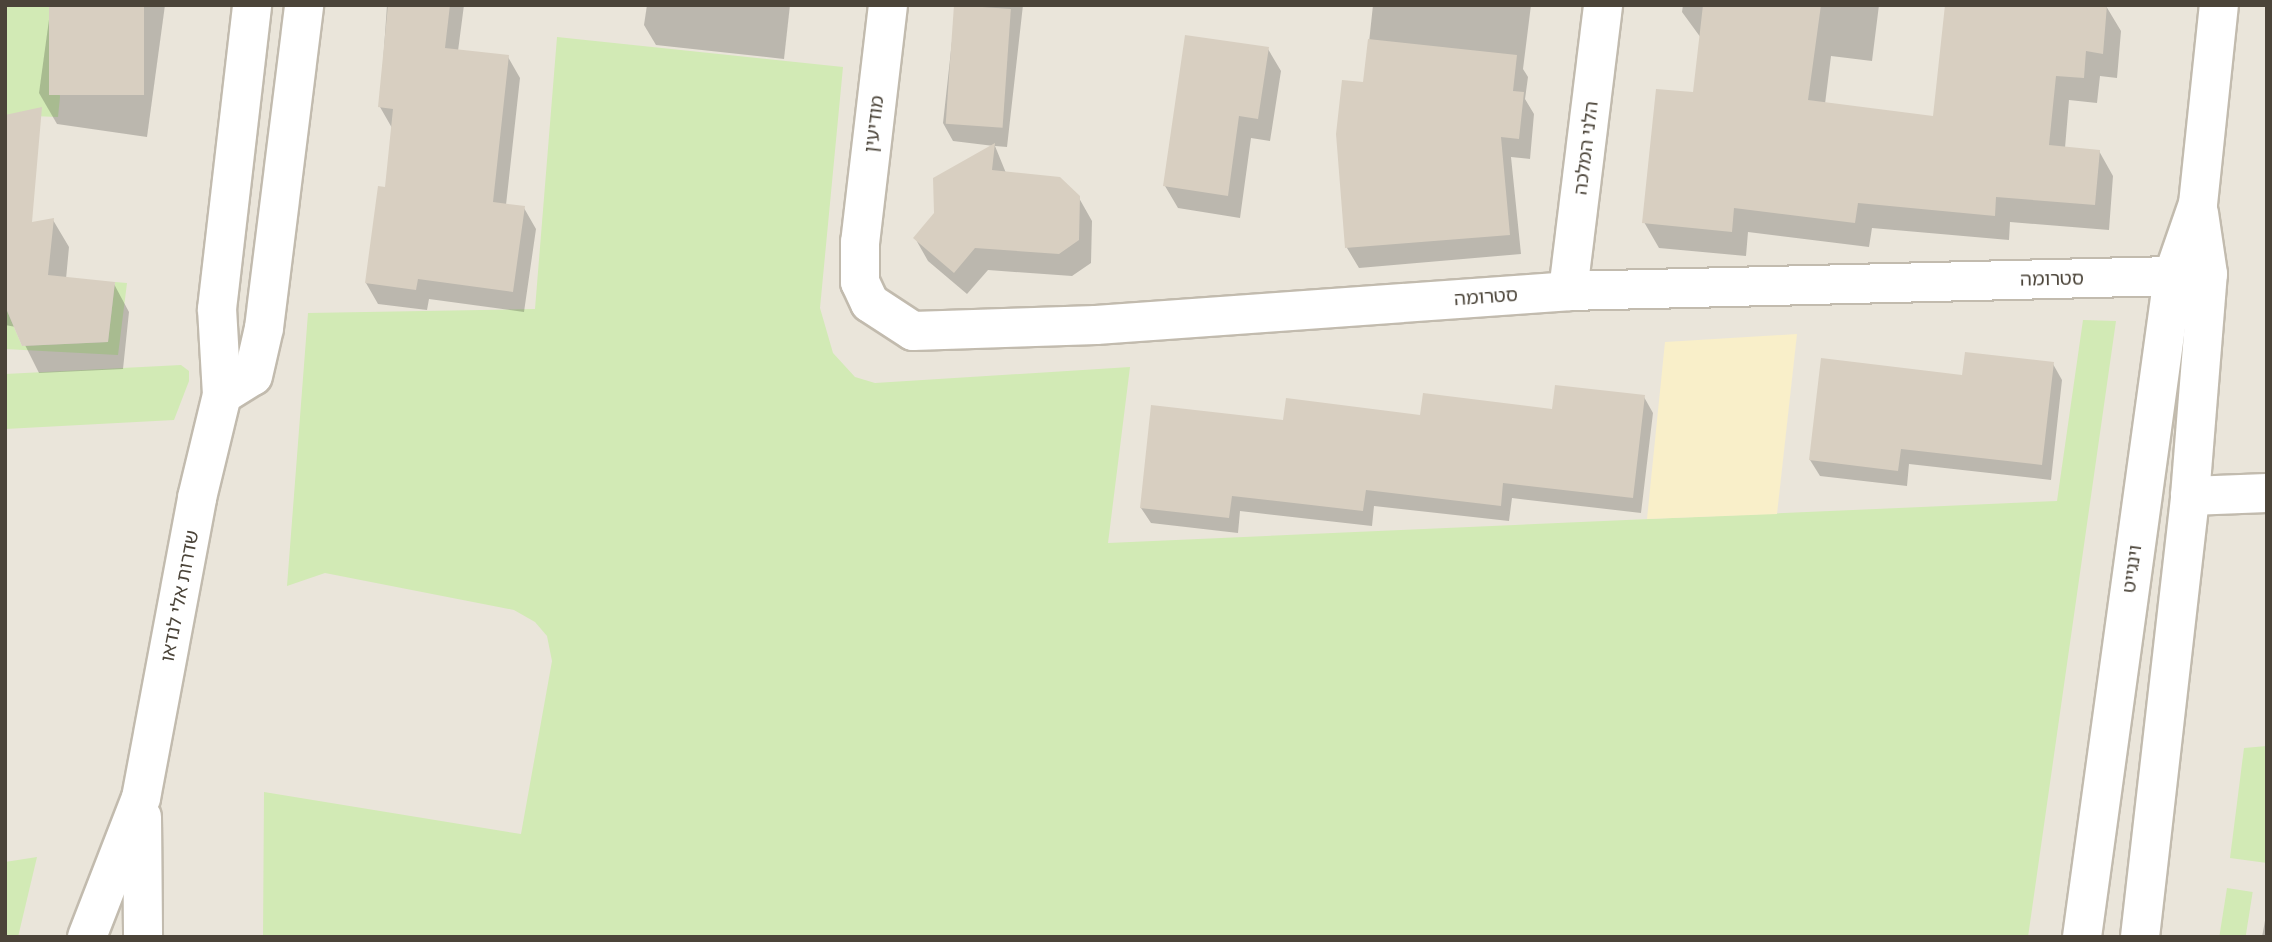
<!DOCTYPE html>
<html>
<head>
<meta charset="utf-8">
<style>
	body { margin:0 }
	#map { position:relative; width:2272px; height:942px; overflow:hidden; background:#f6f3ec; font-family:"IBM Plex Sans","Noto Sans Hebrew",sans-serif }
	div>[style] { position:absolute }
	[style*='--x'] { left:calc(var(--x)*1px); top:calc(var(--y)*1px); width:calc(var(--w)*1px); rotate:calc(var(--a)*1deg) }
	.residential>* { inset:0; background:#eae5da; transform-origin:0 0 }
	.green>* { inset:0; background:#d2eab5; transform-origin:0 0 }
	.sand>* { inset:0; background:#f9efc9 }
	.shadow>* { inset:0; background:#0003 }
	.building>* { inset:0; background:#d8cfc1; transform-origin:0 0 }
	.roads { filter:drop-shadow(2px 0 #c2bbae) drop-shadow(-2px 0 #c2bbae) drop-shadow(0 2px #c2bbae) drop-shadow(0 -2px #c2bbae) }
	.minor>* { height:38px; margin:-19px; padding:0 19px; transform-origin:19px; border-radius:19px; background:#fff }
	span { translate:-50% -50%; white-space:nowrap; text-align:center; line-height:1.15; -webkit-text-stroke:5px #fff; paint-order:stroke }
	.street-label { font-size:19px; color:#4b4439 }
	.frame { position:absolute; inset:0; border:7px solid #4b4439; pointer-events:none }
</style>
</head>
<body>
<div id="map">
	<div class="residential">
		<div style="left:5px;top:5px;width:2262px;height:932px"></div>
	</div>
	<div class="green">
		<div style="clip-path:polygon(5px 5px,49px 5px,60px 97px,58px 117px,5px 115px)"></div>
		<div style="clip-path:polygon(557px 37px,843px 67px,820px 308px,833px 353px,855px 377px,875px 383px,1130px 367px,1108px 543px,2057px 501px,2083px 320px,2116px 321px,2028px 937px,263px 937px,264px 792px,521px 834px,552px 661px,547px 636px,535px 622px,514px 610px,325px 573px,287px 586px,308px 313px,535px 309px)"></div>
		<div style="clip-path:polygon(115px 282px,127px 283px,118px 355px,5px 349px,5px 306px,22px 346px,108px 342px)"></div>
		<div style="clip-path:polygon(181px 365px,189px 371px,189px 381px,174px 420px,5px 429px,5px 374px)"></div>
		<div style="clip-path:polygon(2267px 746px,2267px 863px,2230px 858px,2244px 748px)"></div>
		<div style="clip-path:polygon(37px 857px,18px 937px,5px 937px,5px 862px)"></div>
		<div style="left:2227px;top:888px;width:26px;height:49px;rotate:9deg"></div>
	</div>
	<div class="sand">
		<div style="clip-path:polygon(1797px 334px,1777px 514px,1647px 519px,1665px 342px)"></div>
	</div>
	<div class="shadow">
		<div style="clip-path:polygon(51px 5px,165px 5px,147px 137px,57px 124px,39px 93px)"></div>
		<div style="clip-path:polygon(387px 5px,464px 5px,458px 51px,508px 57px,520px 78px,506px 205px,524px 208px,536px 229px,524px 312px,429px 299px,427px 310px,378px 304px,366px 283px,386px 189px,392px 128px,380px 107px)"></div>
		<div style="clip-path:polygon(647px 5px,790px 5px,784px 59px,656px 45px,644px 25px)"></div>
		<div style="clip-path:polygon(956px 5px,1023px 5px,1007px 147px,995px 146px,1006px 173px,1079px 198px,1092px 221px,1091px 263px,1072px 276px,988px 270px,967px 294px,928px 261px,915px 238px,994px 146px,953px 141px,943px 123px)"></div>
		<div style="clip-path:polygon(1373px 5px,1531px 5px,1523px 69px,1528px 77px,1525px 99px,1534px 114px,1530px 159px,1511px 157px,1521px 254px,1359px 268px,1347px 248px)"></div>
		<div style="clip-path:polygon(1683px 5px,1879px 5px,1872px 61px,1831px 56px,1825px 104px,1935px 118px,2106px 6px,2121px 31px,2117px 78px,2100px 76px,2097px 103px,2069px 100px,2065px 148px,2099px 151px,2113px 176px,2109px 230px,2010px 222px,2009px 240px,1872px 228px,1869px 247px,1748px 232px,1746px 256px,1659px 248px,1644px 222px,1695px 94px,1701px 38px,1682px 12px)"></div>
		<div style="clip-path:polygon(1268px 49px,1281px 71px,1270px 141px,1251px 138px,1240px 218px,1178px 208px,1165px 186px)"></div>
		<div style="clip-path:polygon(53px 220px,69px 247px,66px 279px,114px 284px,129px 312px,123px 369px,39px 373px,16px 327px,5px 325px,5px 233px)"></div>
		<div style="clip-path:polygon(2053px 364px,2062px 380px,2051px 480px,1909px 464px,1907px 486px,1820px 476px,1810px 460px,1963px 377px)"></div>
		<div style="clip-path:polygon(1644px 397px,1653px 413px,1641px 513px,1512px 498px,1509px 521px,1374px 506px,1372px 526px,1240px 511px,1238px 533px,1151px 523px,1141px 508px,1284px 422px,1554px 411px)"></div>
		<div style="clip-path:polygon(2267px 910px,2267px 937px,2262px 937px)"></div>
	</div>
	<div class="building">
		<div style="left:49px;top:5px;width:95px;height:90px"></div>
		<div style="clip-path:polygon(388px 5px,450px 5px,445px 48px,509px 55px,493px 202px,525px 206px,513px 292px,418px 279px,416px 290px,365px 283px,378px 186px,385px 187px,393px 109px,378px 107px)"></div>
		<div style="left:954px;top:5px;width:57px;height:119px;rotate:4deg"></div>
		<div style="clip-path:polygon(1703px 5px,1821px 5px,1808px 100px,1933px 116px,1945px 5px,2107px 5px,2103px 54px,2086px 51px,2084px 78px,2056px 76px,2049px 145px,2100px 150px,2095px 205px,1996px 197px,1995px 216px,1858px 203px,1855px 223px,1734px 208px,1732px 232px,1642px 223px,1656px 89px,1693px 92px)"></div>
		<div style="clip-path:polygon(1185px 35px,1269px 47px,1258px 119px,1239px 116px,1228px 196px,1163px 186px)"></div>
		<div style="clip-path:polygon(1368px 39px,1517px 55px,1513px 91px,1524px 92px,1519px 139px,1501px 137px,1510px 235px,1345px 248px,1336px 134px,1342px 80px,1363px 82px)"></div>
		<div style="clip-path:polygon(42px 107px,32px 222px,54px 218px,48px 275px,115px 282px,108px 342px,22px 346px,5px 306px,5px 115px)"></div>
		<div style="clip-path:polygon(995px 143px,992px 170px,1060px 177px,1080px 196px,1079px 240px,1059px 254px,975px 248px,954px 273px,913px 238px,934px 213px,933px 178px)"></div>
		<div style="clip-path:polygon(1965px 352px,2054px 362px,2042px 465px,1901px 449px,1898px 471px,1809px 460px,1821px 358px,1962px 375px)"></div>
		<div style="clip-path:polygon(1555px 385px,1645px 395px,1633px 498px,1503px 483px,1501px 506px,1366px 490px,1363px 511px,1232px 496px,1229px 518px,1140px 508px,1151px 405px,1283px 420px,1286px 398px,1420px 415px,1423px 393px,1552px 409px)"></div>
	</div>
	<div class="roads">
		<div class="minor">
			<div style="--x:888;--y:5;--w:239;--a:96.7"></div>
			<div style="--x:860;--y:242;--w:40;--a:90"></div>
			<div style="--x:860;--y:282;--w:23;--a:65"></div>
			<div style="--x:870;--y:303;--w:51;--a:33.1"></div>
			<div style="--x:913;--y:331;--w:183;--a:-1.9"></div>
			<div style="--x:1096;--y:325;--w:473;--a:-4.1"></div>
			<div style="--x:1568;--y:291;--w:605;--a:-1.42"></div>
			<div style="--x:1568;--y:291;--w:288;--a:-83"></div>
			<div style="--x:222;--y:395;--w:36;--a:-32"></div>
			<div style="--x:253;--y:376;--w:49;--a:-77.1"></div>
			<div style="--x:264;--y:328;--w:325;--a:-82.9"></div>
			<div style="--x:2190;--y:496;--w:77;--a:-2.2"></div>
			<div style="--x:142;--y:817;--w:120;--a:89.5"></div>
			<div style="--x:87;--y:937;--w:149;--a:-68.8"></div>
			<div style="--x:141;--y:798;--w:305;--a:-79.4"></div>
			<div style="--x:197;--y:498;--w:106;--a:-76.4"></div>
			<div style="--x:222;--y:395;--w:86;--a:-93.3"></div>
			<div style="--x:217;--y:309;--w:306;--a:-83.4"></div>
			<div style="--x:2082;--y:937;--w:667;--a:-82.16"></div>
			<div style="--x:2173;--y:276;--w:76;--a:-70.9"></div>
			<div style="--x:2198;--y:204;--w:200;--a:-84"></div>
			<div style="--x:2140;--y:937;--w:444;--a:-83.5"></div>
			<div style="--x:2190;--y:496;--w:223;--a:-85.4"></div>
			<div style="--x:2208;--y:274;--w:62;--a:-98.4"></div>
		</div>
	</div>
	<div class="street-label">
		<span style="left:874px;top:124px;rotate:-83deg">מודיעין</span>
		<span style="left:1586px;top:148px;rotate:-83deg">הלני המלכה</span>
		<span style="left:2052px;top:279px;rotate:-1deg">סטרומה</span>
		<span style="left:1486px;top:297px;rotate:-4deg">סטרומה</span>
		<span style="left:2132px;top:569px;rotate:-82deg">וינגייט</span>
		<span style="left:180px;top:596px;rotate:-79deg">שדרות אלי לנדאו</span>
	</div>
	<div class="frame"></div>
</div>
</body>
</html>
